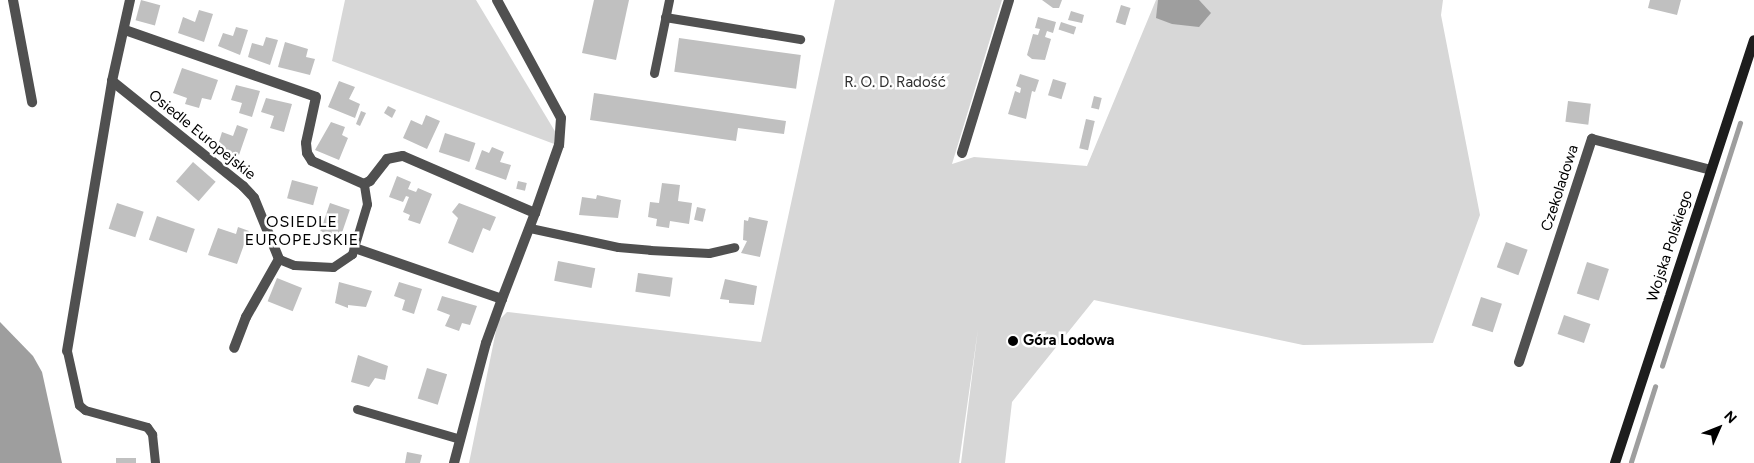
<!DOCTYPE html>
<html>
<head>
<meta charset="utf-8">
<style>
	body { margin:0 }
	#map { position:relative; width:1754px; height:463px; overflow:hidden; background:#fff; font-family:Figtree,sans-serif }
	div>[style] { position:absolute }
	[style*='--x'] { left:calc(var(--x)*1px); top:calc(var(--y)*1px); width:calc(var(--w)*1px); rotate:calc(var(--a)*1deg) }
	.green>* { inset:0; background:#d7d7d7 }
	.water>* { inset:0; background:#9e9e9e }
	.stream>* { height:4.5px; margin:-2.25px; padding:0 2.25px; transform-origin:2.25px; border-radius:2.25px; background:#9e9e9e }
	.building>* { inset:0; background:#c0c0c0; transform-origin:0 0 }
	.lane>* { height:9px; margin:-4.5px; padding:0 4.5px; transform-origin:4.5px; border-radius:4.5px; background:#505050 }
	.street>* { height:10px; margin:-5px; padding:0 5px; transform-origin:5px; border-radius:5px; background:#505050 }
	.secondary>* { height:10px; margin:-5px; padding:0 5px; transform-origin:5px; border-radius:5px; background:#1d1d1d }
	.dots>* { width:14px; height:14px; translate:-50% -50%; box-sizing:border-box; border:2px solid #fff; border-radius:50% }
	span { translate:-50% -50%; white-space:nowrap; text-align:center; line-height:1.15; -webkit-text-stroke:5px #fff; paint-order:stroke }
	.park-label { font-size:15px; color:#2e2e2e }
	.street-label { font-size:15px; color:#000 }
	.poi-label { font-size:15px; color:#000; font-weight:700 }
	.left { translate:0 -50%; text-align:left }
	.neighbourhood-label { font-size:16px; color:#000; letter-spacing:1px }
	.north { position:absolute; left:1694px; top:403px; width:50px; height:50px; -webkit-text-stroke:4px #fff; paint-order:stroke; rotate:46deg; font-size:14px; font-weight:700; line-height:20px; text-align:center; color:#000 }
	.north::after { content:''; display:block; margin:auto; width:18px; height:22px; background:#000; clip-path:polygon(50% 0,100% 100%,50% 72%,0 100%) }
</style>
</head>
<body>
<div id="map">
	<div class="green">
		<div style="clip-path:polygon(345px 0,476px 0,565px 148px,332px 61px)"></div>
		<div style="clip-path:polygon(835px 0,1002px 0,952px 164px,974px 157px,1087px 166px,1156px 0,1443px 0,1441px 15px,1480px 215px,1433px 343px,1303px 345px,1094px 300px,1012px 402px,1005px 463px,961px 463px,978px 329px,959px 463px,469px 463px,498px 321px,507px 312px,761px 342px)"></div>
	</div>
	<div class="water">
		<div style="clip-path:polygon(1158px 0,1199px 0,1211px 13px,1199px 27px,1172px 24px,1156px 18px)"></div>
		<div style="clip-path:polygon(0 322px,33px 356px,42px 372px,62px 463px,0 463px)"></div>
	</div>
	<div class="stream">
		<div style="--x:1662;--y:366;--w:255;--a:-72.2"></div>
		<div style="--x:1631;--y:462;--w:79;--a:-72.3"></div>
	</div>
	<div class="building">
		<div style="left:141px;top:0;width:20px;height:21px;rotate:15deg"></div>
		<div style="clip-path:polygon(594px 0,629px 0,616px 60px,582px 53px)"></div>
		<div style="clip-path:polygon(1042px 0,1062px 0,1059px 8px,1053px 8px)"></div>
		<div style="clip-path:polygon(1650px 0,1681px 0,1677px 15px,1648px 8px)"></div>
		<div style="left:1121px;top:5px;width:10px;height:18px;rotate:17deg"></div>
		<div style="clip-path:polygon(199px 10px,213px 14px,204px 42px,178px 33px,183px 17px,195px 22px)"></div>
		<div style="clip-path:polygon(1071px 11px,1084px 15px,1082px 23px,1068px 20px)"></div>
		<div style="clip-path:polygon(1038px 17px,1056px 22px,1053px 33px,1047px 31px,1045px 37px,1051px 39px,1045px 60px,1032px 59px,1027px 55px,1033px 34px,1038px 35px,1040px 29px,1035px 28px)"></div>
		<div style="left:1061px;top:22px;width:16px;height:8px;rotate:18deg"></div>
		<div style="clip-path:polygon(236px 27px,248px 30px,240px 55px,218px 46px,223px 33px,233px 36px)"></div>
		<div style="clip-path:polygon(266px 37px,278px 40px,270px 65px,248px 57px,252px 43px,263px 46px)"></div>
		<div style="left:679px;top:38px;width:123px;height:34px;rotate:8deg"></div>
		<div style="clip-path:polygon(285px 42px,308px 49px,306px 57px,315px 59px,310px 75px,278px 67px)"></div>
		<div style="clip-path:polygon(182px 68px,218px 80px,211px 100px,202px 98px,199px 108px,185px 104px,187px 98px,173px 93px)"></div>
		<div style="clip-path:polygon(1020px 74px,1039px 80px,1035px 92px,1032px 91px,1026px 119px,1008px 114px,1015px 91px,1020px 93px,1021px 88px,1016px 86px)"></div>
		<div style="left:1053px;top:79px;width:14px;height:17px;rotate:17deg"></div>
		<div style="clip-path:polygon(339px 81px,355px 87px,349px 99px,360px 104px,355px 118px,328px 107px)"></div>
		<div style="clip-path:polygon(236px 85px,260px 91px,252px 117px,239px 113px,242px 103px,231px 100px)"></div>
		<div style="clip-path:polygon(594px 93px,786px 121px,784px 134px,738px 128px,736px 141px,590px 120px)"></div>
		<div style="left:1094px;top:96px;width:8px;height:12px;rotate:14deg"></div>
		<div style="clip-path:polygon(266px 98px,292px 104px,284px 132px,270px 128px,274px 116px,261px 112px)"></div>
		<div style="left:1568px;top:101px;width:23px;height:21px;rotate:7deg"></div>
		<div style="clip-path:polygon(388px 106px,396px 110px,392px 118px,384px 113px)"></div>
		<div style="clip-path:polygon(361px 111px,366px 113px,360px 126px,356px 124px)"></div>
		<div style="clip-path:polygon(426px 115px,440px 121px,427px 149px,403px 138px,411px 120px,422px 125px)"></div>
		<div style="left:1086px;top:119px;width:9px;height:30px;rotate:13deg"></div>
		<div style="clip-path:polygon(331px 122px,345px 127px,342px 135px,348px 138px,339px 160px,315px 150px)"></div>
		<div style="clip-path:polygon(237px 125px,248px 129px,239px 155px,217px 148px,222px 132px,233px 136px)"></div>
		<div style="left:445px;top:133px;width:32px;height:20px;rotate:18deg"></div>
		<div style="clip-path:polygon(492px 147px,504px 152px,500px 162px,511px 165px,506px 180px,475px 169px,482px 150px,489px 153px)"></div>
		<div style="left:193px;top:162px;width:30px;height:26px;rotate:41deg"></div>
		<div style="clip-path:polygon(397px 176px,411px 182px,408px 189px,416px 192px,418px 188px,432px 194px,420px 224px,408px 220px,410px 215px,403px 212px,409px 197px,406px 196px,403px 202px,389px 197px)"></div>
		<div style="left:292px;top:180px;width:27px;height:19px;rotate:15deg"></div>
		<div style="left:518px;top:181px;width:9px;height:8px;rotate:13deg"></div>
		<div style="clip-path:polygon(662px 183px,680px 185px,678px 201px,692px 203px,689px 224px,670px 221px,669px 228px,656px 226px,657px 219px,648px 217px,650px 202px,659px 203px)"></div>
		<div style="clip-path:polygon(597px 195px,621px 200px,618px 218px,579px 215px,582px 197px,596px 199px)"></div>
		<div style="left:117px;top:203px;width:28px;height:27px;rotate:18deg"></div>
		<div style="left:330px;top:203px;width:21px;height:30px;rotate:19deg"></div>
		<div style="clip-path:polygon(459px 203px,496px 217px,490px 231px,483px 228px,473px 253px,448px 243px,458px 218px,452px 212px)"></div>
		<div style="left:697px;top:207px;width:9px;height:13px;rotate:13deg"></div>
		<div style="left:157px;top:216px;width:40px;height:25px;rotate:19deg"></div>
		<div style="clip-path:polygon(749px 217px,768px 221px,760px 257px,741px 253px,747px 241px,743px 240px,744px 220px,748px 221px)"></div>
		<div style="clip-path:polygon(238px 227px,249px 231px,237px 264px,208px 255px,218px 228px,236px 234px)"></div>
		<div style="left:1506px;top:242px;width:23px;height:27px;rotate:20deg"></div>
		<div style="left:558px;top:261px;width:38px;height:20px;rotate:11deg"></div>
		<div style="left:1587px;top:262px;width:23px;height:33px;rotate:18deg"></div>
		<div style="left:638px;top:273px;width:35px;height:19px;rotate:8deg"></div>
		<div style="left:277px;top:278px;width:27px;height:25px;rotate:22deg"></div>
		<div style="clip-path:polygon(725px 279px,757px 286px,754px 305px,729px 303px,729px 300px,720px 299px)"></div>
		<div style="clip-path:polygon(339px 282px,372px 291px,366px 307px,348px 305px,348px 308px,335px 303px)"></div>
		<div style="clip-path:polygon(399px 282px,422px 289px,414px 314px,402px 310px,405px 300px,394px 296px)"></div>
		<div style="clip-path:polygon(442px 296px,477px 306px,470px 325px,462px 323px,459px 331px,445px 326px,450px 315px,437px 310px)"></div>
		<div style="left:1481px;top:297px;width:22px;height:30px;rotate:18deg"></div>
		<div style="left:1564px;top:315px;width:28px;height:20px;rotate:19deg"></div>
		<div style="clip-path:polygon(358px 355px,388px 366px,385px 380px,375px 378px,369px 387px,351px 382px)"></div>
		<div style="left:427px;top:368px;width:21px;height:32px;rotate:17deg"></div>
		<div style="clip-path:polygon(407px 452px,422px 455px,420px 463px,405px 463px)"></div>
		<div style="left:116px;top:458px;width:20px;height:5px"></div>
	</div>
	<div class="lane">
		<div style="--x:665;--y:17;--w:137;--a:9.3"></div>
		<div style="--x:654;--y:73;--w:75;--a:-78.4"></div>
		<div style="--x:530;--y:228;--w:90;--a:12.2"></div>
		<div style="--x:618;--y:247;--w:32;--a:5"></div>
		<div style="--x:650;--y:250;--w:59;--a:2.9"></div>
		<div style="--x:709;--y:253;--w:26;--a:-13"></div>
		<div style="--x:279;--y:259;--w:16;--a:22"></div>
		<div style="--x:294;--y:265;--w:39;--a:3"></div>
		<div style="--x:333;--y:267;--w:23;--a:-34"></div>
		<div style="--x:352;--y:254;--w:52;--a:-73.3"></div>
		<div style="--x:367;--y:204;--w:20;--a:-99"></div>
		<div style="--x:67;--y:351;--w:55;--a:77.5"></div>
		<div style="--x:79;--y:405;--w:8;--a:40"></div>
		<div style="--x:85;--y:410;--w:64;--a:15.3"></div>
		<div style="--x:147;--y:427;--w:9;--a:54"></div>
		<div style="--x:152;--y:434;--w:29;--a:84"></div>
		<div style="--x:357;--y:409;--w:107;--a:16.2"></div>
	</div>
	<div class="street">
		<div style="--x:13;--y:0;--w:104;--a:79.4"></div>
		<div style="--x:130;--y:0;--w:83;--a:102.5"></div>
		<div style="--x:112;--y:81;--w:168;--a:38.7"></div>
		<div style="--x:243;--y:186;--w:16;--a:47"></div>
		<div style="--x:254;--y:198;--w:66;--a:67.7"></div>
		<div style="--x:279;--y:259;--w:67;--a:119.6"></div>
		<div style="--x:246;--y:317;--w:33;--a:111"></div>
		<div style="--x:497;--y:0;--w:134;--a:61.5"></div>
		<div style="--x:561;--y:118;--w:27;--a:94"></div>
		<div style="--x:559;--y:145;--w:72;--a:109.4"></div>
		<div style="--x:125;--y:30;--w:202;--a:19.3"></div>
		<div style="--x:316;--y:97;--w:47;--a:102.3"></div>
		<div style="--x:306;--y:143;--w:10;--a:84"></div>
		<div style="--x:307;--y:153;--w:9;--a:58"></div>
		<div style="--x:312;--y:161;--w:57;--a:23.9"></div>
		<div style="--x:364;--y:184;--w:7;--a:-27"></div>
		<div style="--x:370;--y:181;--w:28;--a:-52"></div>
		<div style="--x:387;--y:159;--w:16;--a:-11"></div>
		<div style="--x:403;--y:156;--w:144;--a:23.4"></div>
		<div style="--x:535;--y:213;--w:92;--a:111"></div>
		<div style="--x:502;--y:299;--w:156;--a:-160.9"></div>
		<div style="--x:962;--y:153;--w:160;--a:-72.9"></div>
		<div style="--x:67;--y:351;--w:274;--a:-80.5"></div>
		<div style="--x:1519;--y:362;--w:235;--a:-71.9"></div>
		<div style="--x:1592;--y:139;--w:123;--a:14.6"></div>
		<div style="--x:454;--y:463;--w:124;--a:-75.1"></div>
		<div style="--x:486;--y:343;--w:47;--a:-70"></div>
	</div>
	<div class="secondary">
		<div style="--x:1615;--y:463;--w:445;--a:-71.8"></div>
	</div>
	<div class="dots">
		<div style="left:1013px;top:341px;background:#000"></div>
	</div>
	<div class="park-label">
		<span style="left:895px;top:83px">R. O. D. Radość</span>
	</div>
	<div class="street-label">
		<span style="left:202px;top:135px;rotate:39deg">Osiedle Europejskie</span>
		<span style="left:1560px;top:188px;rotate:-72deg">Czekoladowa</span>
		<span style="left:1670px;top:246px;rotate:-72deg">Wojska Polskiego</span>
	</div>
	<div class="poi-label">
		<span class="left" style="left:1023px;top:341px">Góra Lodowa</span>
	</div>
	<div class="neighbourhood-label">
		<span style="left:302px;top:231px">OSIEDLE<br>EUROPEJSKIE</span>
	</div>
	<div class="north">N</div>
</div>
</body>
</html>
